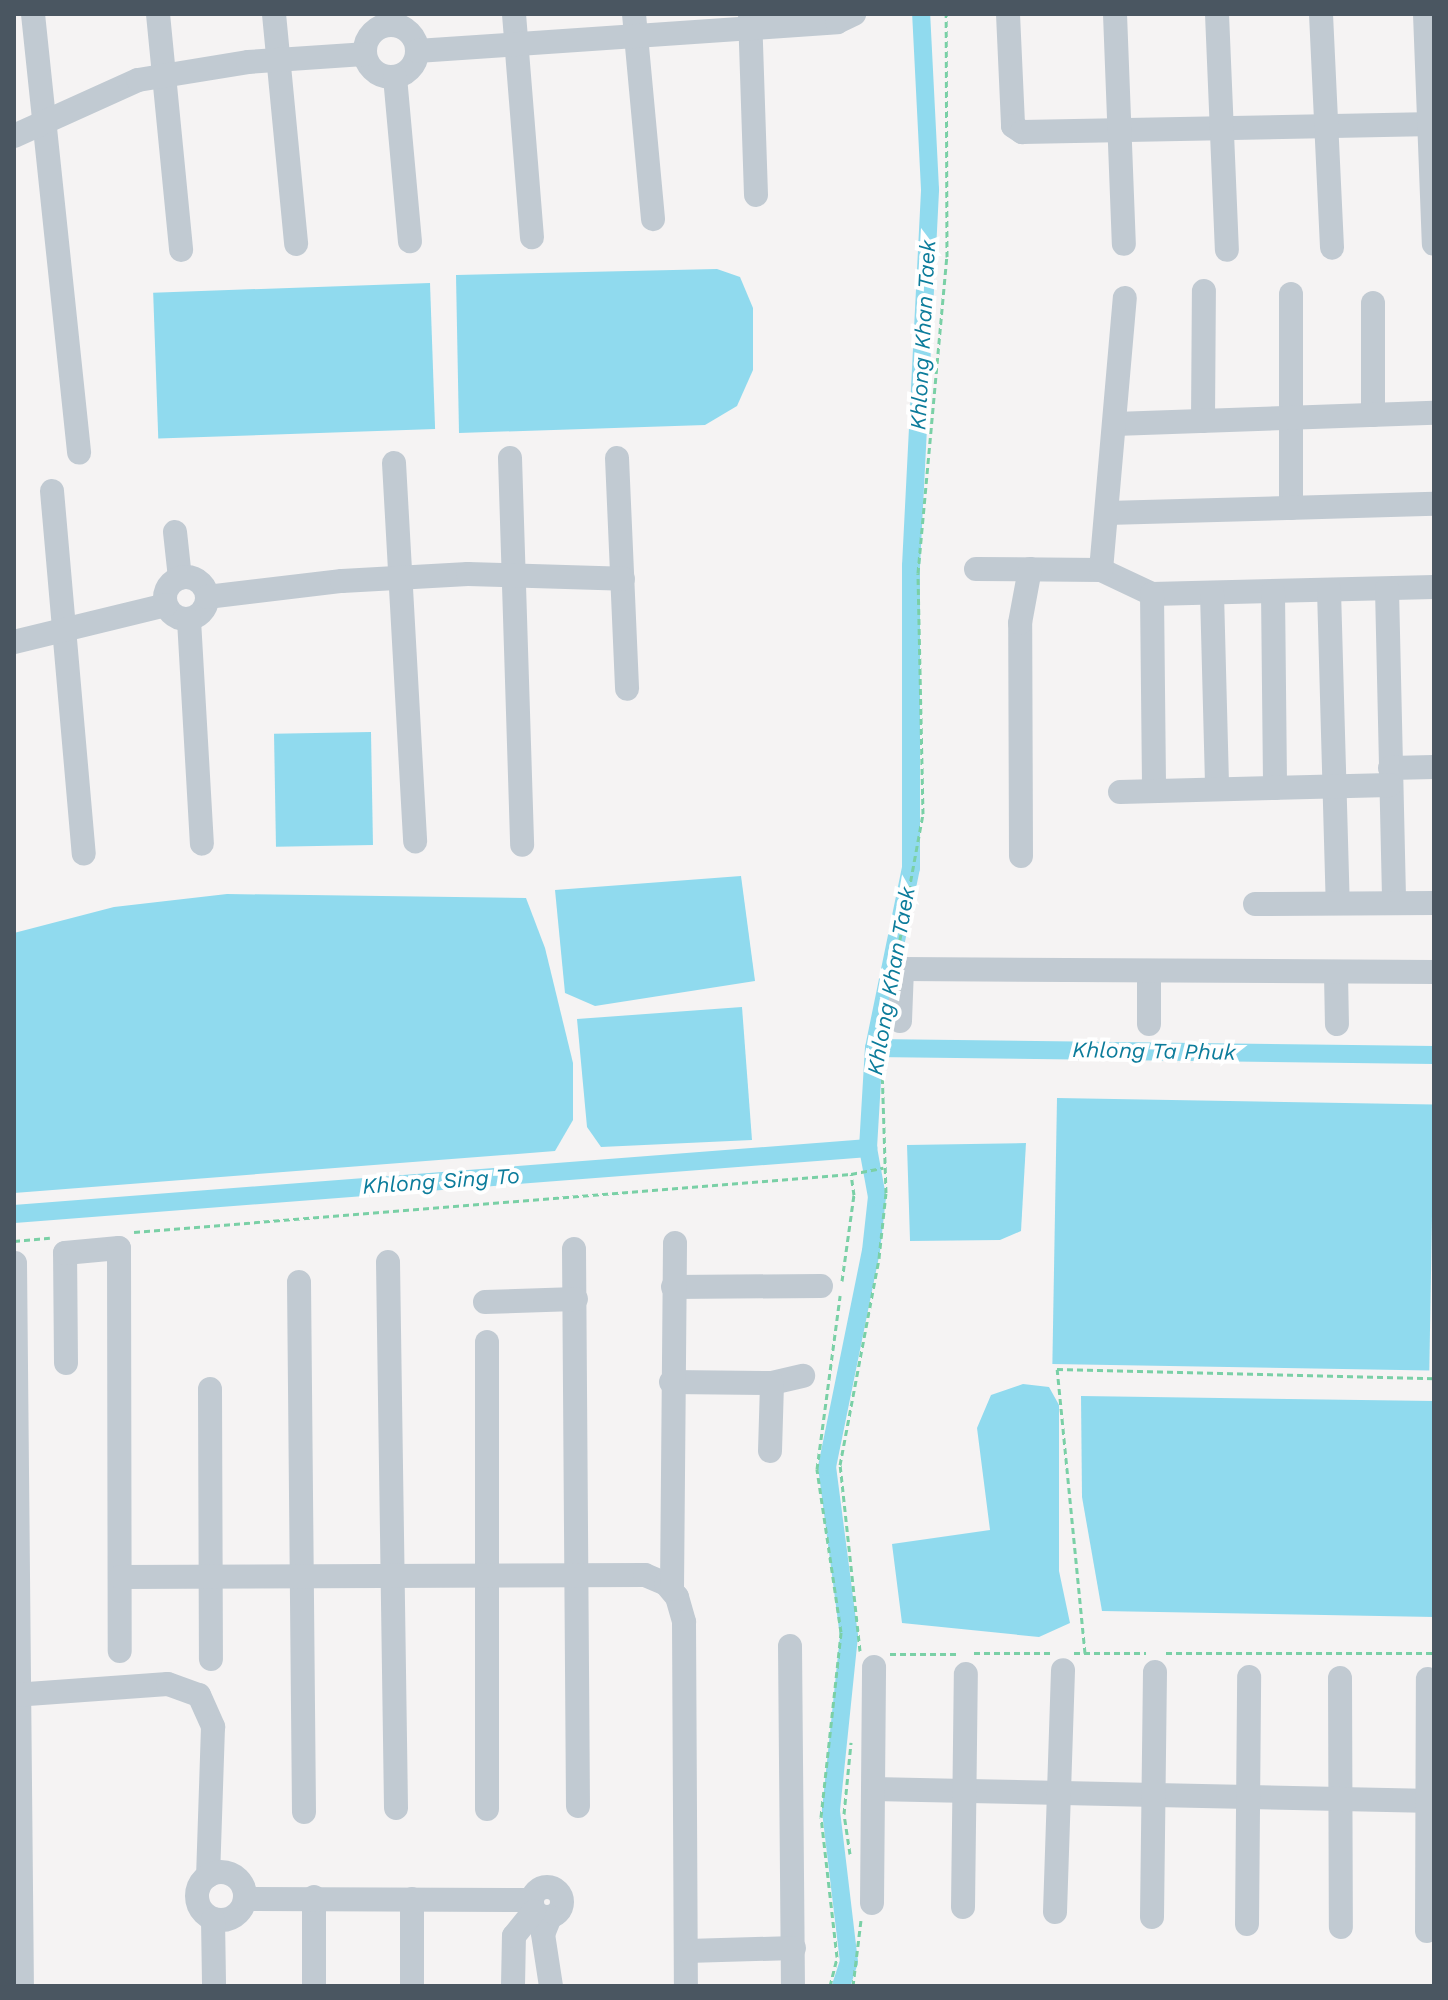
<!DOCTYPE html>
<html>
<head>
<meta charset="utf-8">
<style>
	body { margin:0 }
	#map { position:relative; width:1448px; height:2000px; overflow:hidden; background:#f5f3f3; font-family:"Work Sans",sans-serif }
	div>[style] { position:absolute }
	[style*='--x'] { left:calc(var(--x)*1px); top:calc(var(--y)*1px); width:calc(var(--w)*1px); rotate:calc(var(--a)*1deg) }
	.water>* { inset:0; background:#90daee; transform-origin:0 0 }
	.canal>* { height:18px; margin:-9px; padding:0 9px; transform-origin:9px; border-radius:9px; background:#90daee }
	.path>* { height:3px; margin-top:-1.5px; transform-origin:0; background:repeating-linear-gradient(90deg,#7ad0a6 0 6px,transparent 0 10px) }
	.minor>* { height:24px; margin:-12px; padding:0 12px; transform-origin:12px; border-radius:12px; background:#c1cad2 }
	.minor>.ring { margin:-12px; padding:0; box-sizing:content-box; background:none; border:24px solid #c1cad2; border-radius:50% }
	span { translate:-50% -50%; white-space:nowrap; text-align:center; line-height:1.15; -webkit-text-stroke:8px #fff; paint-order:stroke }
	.water-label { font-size:22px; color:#0c7c9b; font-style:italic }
	.frame { position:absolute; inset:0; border:16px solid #4a5661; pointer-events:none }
</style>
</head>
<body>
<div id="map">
	<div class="water">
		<div style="clip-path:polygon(717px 269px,740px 277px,753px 308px,753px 370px,737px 406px,705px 425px,459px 433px,456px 275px)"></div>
		<div style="left:430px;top:283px;width:146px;height:277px;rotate:88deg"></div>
		<div style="left:371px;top:732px;width:113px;height:97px;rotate:89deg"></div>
		<div style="clip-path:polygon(741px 876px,755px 981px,595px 1006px,565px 993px,555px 890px)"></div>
		<div style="clip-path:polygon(227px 894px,526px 898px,545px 948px,573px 1063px,573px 1120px,555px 1151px,14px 1193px,14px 933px,114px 907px)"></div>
		<div style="clip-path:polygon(742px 1007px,752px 1140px,601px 1147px,587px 1127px,577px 1019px)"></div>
		<div style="left:1057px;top:1098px;width:377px;height:266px;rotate:1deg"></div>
		<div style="clip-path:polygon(1026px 1143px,1021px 1231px,1000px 1240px,910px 1241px,907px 1145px)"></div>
		<div style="clip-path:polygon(1023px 1384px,1049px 1387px,1059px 1405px,1059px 1571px,1070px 1623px,1039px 1637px,902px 1623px,892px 1544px,990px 1530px,977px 1428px,991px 1395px)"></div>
		<div style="clip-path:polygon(1081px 1396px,1434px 1401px,1434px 1617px,1102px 1611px,1082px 1497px)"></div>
	</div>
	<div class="canal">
		<div style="--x:874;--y:1048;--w:560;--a:0.72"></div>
		<div style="--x:14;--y:1214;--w:857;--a:-4.42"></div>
		<div style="--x:841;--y:1986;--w:25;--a:-72"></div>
		<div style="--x:849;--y:1962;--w:153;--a:-96.8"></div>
		<div style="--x:831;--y:1810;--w:175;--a:-84.1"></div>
		<div style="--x:849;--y:1636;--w:170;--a:-97.4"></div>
		<div style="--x:827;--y:1467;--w:220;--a:-78.5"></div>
		<div style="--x:871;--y:1251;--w:54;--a:-83.7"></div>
		<div style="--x:877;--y:1197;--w:50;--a:-100.4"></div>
		<div style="--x:868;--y:1148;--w:100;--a:-86.6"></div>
		<div style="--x:874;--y:1048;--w:184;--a:-78.4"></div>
		<div style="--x:911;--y:868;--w:302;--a:-90"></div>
		<div style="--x:911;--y:566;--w:377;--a:-87.1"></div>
		<div style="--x:930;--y:189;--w:175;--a:-92.9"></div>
	</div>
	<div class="path">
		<div style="--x:898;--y:950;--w:138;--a:-79.6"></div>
		<div style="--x:923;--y:814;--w:241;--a:-91.2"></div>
		<div style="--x:918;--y:573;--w:317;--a:-84.8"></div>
		<div style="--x:947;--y:257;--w:243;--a:-90.2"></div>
		<div style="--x:134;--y:1232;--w:719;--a:-4.62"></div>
		<div style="--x:14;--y:1241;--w:36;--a:-5"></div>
		<div style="--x:842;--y:1281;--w:87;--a:-82.1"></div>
		<div style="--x:854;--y:1195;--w:21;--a:-98"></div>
		<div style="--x:851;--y:1174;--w:33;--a:-11"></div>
		<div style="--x:860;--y:1651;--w:187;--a:-96.1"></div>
		<div style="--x:840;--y:1465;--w:211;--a:-79.3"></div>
		<div style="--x:879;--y:1258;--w:65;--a:-83.9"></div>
		<div style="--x:886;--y:1193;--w:161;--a:-91.8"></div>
		<div style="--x:974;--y:1653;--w:76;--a:0"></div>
		<div style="--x:1074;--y:1653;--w:72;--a:0"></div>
		<div style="--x:1085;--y:1653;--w:285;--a:-95.6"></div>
		<div style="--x:1057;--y:1369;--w:377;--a:1.4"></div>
		<div style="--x:1166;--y:1653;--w:268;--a:0"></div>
		<div style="--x:890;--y:1654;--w:68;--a:0"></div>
		<div style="--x:850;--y:1854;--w:40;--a:-98.5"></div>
		<div style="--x:844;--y:1814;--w:72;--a:-84.4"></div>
		<div style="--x:830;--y:1986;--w:30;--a:-76"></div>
		<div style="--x:837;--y:1957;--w:141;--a:-96.5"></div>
		<div style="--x:821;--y:1817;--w:186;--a:-83.8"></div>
		<div style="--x:841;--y:1632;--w:165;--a:-98.4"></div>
		<div style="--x:817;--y:1469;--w:175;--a:-82.4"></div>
		<div style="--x:853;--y:1986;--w:66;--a:-83.1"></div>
	</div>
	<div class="minor">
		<div style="--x:33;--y:14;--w:441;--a:84"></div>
		<div style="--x:158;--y:14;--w:237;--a:84.4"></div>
		<div style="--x:274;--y:14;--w:231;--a:84.5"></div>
		<div style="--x:514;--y:14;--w:224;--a:85.4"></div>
		<div style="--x:634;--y:14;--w:206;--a:84.7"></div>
		<div style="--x:750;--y:14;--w:181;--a:88.1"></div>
		<div style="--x:1008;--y:14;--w:112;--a:87.4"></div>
		<div style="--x:1013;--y:126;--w:11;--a:34"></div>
		<div style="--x:1022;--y:132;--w:412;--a:-1.1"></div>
		<div style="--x:1115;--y:14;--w:230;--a:87.8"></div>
		<div style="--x:1217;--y:14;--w:236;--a:87.6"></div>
		<div style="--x:1321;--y:14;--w:234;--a:87.3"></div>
		<div style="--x:1425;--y:14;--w:230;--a:87.8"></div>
		<div class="ring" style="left:365px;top:25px;width:28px;height:28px"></div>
		<div style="--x:417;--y:51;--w:421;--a:-3.9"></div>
		<div style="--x:837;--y:22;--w:19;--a:-25"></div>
		<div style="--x:395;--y:77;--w:165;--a:84.8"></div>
		<div style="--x:14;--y:136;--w:136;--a:-24.3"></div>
		<div style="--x:138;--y:80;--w:111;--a:-9.3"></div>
		<div style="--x:248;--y:62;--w:116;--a:-3.9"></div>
		<div style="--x:1291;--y:294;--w:214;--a:90"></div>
		<div style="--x:1373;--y:415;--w:112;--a:-90"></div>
		<div style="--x:1203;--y:421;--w:130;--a:-89.6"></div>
		<div style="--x:1115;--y:424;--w:319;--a:-2"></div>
		<div style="--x:510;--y:458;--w:387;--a:88.2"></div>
		<div style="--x:617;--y:458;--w:231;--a:87.5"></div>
		<div style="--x:394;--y:463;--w:379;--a:86.8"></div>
		<div style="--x:52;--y:491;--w:364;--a:85"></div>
		<div style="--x:1107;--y:513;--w:327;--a:-1.6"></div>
		<div style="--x:175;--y:532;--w:46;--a:83.8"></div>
		<div style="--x:976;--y:569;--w:125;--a:0.5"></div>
		<div style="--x:1101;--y:570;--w:56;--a:25.2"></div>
		<div style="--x:1152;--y:594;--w:282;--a:-1.4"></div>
		<div style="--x:1101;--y:570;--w:273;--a:-85"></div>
		<div class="ring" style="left:165px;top:577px;width:18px;height:18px"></div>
		<div style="--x:1387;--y:589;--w:314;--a:88.7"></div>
		<div style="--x:1329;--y:590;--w:313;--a:88.4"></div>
		<div style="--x:1273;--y:592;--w:196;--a:89.4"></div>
		<div style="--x:1212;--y:593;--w:196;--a:88.5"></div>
		<div style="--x:1152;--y:594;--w:197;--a:89.4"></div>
		<div style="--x:207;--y:597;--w:136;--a:-6.8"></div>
		<div style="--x:342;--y:581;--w:126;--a:-3.2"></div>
		<div style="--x:468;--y:574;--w:155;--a:1.8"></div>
		<div style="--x:189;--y:620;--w:224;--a:86.7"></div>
		<div style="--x:14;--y:642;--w:156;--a:-13.7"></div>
		<div style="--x:1390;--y:768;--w:44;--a:-1.3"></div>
		<div style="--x:1120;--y:792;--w:270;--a:-1.5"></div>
		<div style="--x:1021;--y:856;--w:233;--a:-90.2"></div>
		<div style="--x:1020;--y:623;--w:55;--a:-79.5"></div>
		<div style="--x:1255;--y:904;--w:179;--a:-0.3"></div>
		<div style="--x:1149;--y:971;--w:53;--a:90"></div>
		<div style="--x:1336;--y:974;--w:50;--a:88.9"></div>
		<div style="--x:900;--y:1021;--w:52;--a:-87.8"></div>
		<div style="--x:902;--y:969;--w:532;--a:0.32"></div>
		<div style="--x:574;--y:1249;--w:557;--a:89.59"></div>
		<div style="--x:388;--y:1262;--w:546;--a:89.16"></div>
		<div style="--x:15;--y:1263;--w:723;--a:89.45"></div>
		<div style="--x:299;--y:1282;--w:530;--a:89.46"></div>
		<div style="--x:673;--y:1287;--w:148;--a:-0.4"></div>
		<div style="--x:485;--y:1302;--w:91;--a:-1.9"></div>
		<div style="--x:487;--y:1342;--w:467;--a:90"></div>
		<div style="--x:66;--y:1363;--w:110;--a:-90.5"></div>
		<div style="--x:65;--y:1253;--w:54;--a:-5.3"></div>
		<div style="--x:119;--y:1248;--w:403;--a:89.9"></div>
		<div style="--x:671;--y:1382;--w:101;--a:0.6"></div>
		<div style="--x:772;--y:1383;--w:32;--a:-13"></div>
		<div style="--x:210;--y:1389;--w:270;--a:89.8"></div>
		<div style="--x:770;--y:1451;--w:68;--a:-88.3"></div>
		<div style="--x:120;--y:1577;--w:525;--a:-0.22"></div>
		<div style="--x:645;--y:1575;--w:23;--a:23"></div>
		<div style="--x:666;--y:1584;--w:17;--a:50"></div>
		<div style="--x:677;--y:1597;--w:26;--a:74"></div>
		<div style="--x:684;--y:1622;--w:364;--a:89.7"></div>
		<div style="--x:672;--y:1589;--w:346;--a:-89.5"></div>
		<div style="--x:790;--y:1646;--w:340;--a:89.5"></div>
		<div style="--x:1340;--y:1678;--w:249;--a:89.8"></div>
		<div style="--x:14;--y:1695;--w:154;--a:-4.1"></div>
		<div style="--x:168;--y:1684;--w:33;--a:20"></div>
		<div style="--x:199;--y:1695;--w:35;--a:66"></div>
		<div style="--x:213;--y:1727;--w:149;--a:91.9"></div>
		<div style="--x:873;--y:1789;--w:561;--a:1.23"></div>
		<div class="ring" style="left:197px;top:1872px;width:24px;height:24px"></div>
		<div class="ring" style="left:532px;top:1887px;width:6px;height:6px"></div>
		<div style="--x:314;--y:1897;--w:89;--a:90"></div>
		<div style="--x:245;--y:1899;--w:287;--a:0.2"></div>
		<div style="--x:412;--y:1899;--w:87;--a:90"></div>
		<div style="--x:872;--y:1903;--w:236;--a:-89.5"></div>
		<div style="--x:963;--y:1907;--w:233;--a:-89.3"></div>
		<div style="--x:1055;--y:1912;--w:242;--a:-88.1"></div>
		<div style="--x:550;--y:1917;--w:18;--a:112"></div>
		<div style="--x:543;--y:1934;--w:53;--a:81.3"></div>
		<div style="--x:1152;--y:1917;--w:245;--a:-89.3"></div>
		<div style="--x:213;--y:1919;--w:67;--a:89.1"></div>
		<div style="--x:1247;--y:1924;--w:247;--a:-89.5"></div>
		<div style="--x:1427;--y:1931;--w:252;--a:-89.8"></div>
		<div style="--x:687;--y:1951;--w:107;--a:-1.6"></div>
		<div style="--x:513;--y:1986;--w:50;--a:-88.9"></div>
		<div style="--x:514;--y:1936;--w:32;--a:-51"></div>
	</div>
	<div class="water-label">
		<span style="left:923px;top:335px;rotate:-87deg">Khlong Khan Taek</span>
		<span style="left:891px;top:981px;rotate:-80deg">Khlong Khan Taek</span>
		<span style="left:1154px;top:1051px;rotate:1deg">Khlong Ta Phuk</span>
		<span style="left:441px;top:1181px;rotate:-4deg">Khlong Sing To</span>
	</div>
	<div class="frame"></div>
</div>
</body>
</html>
